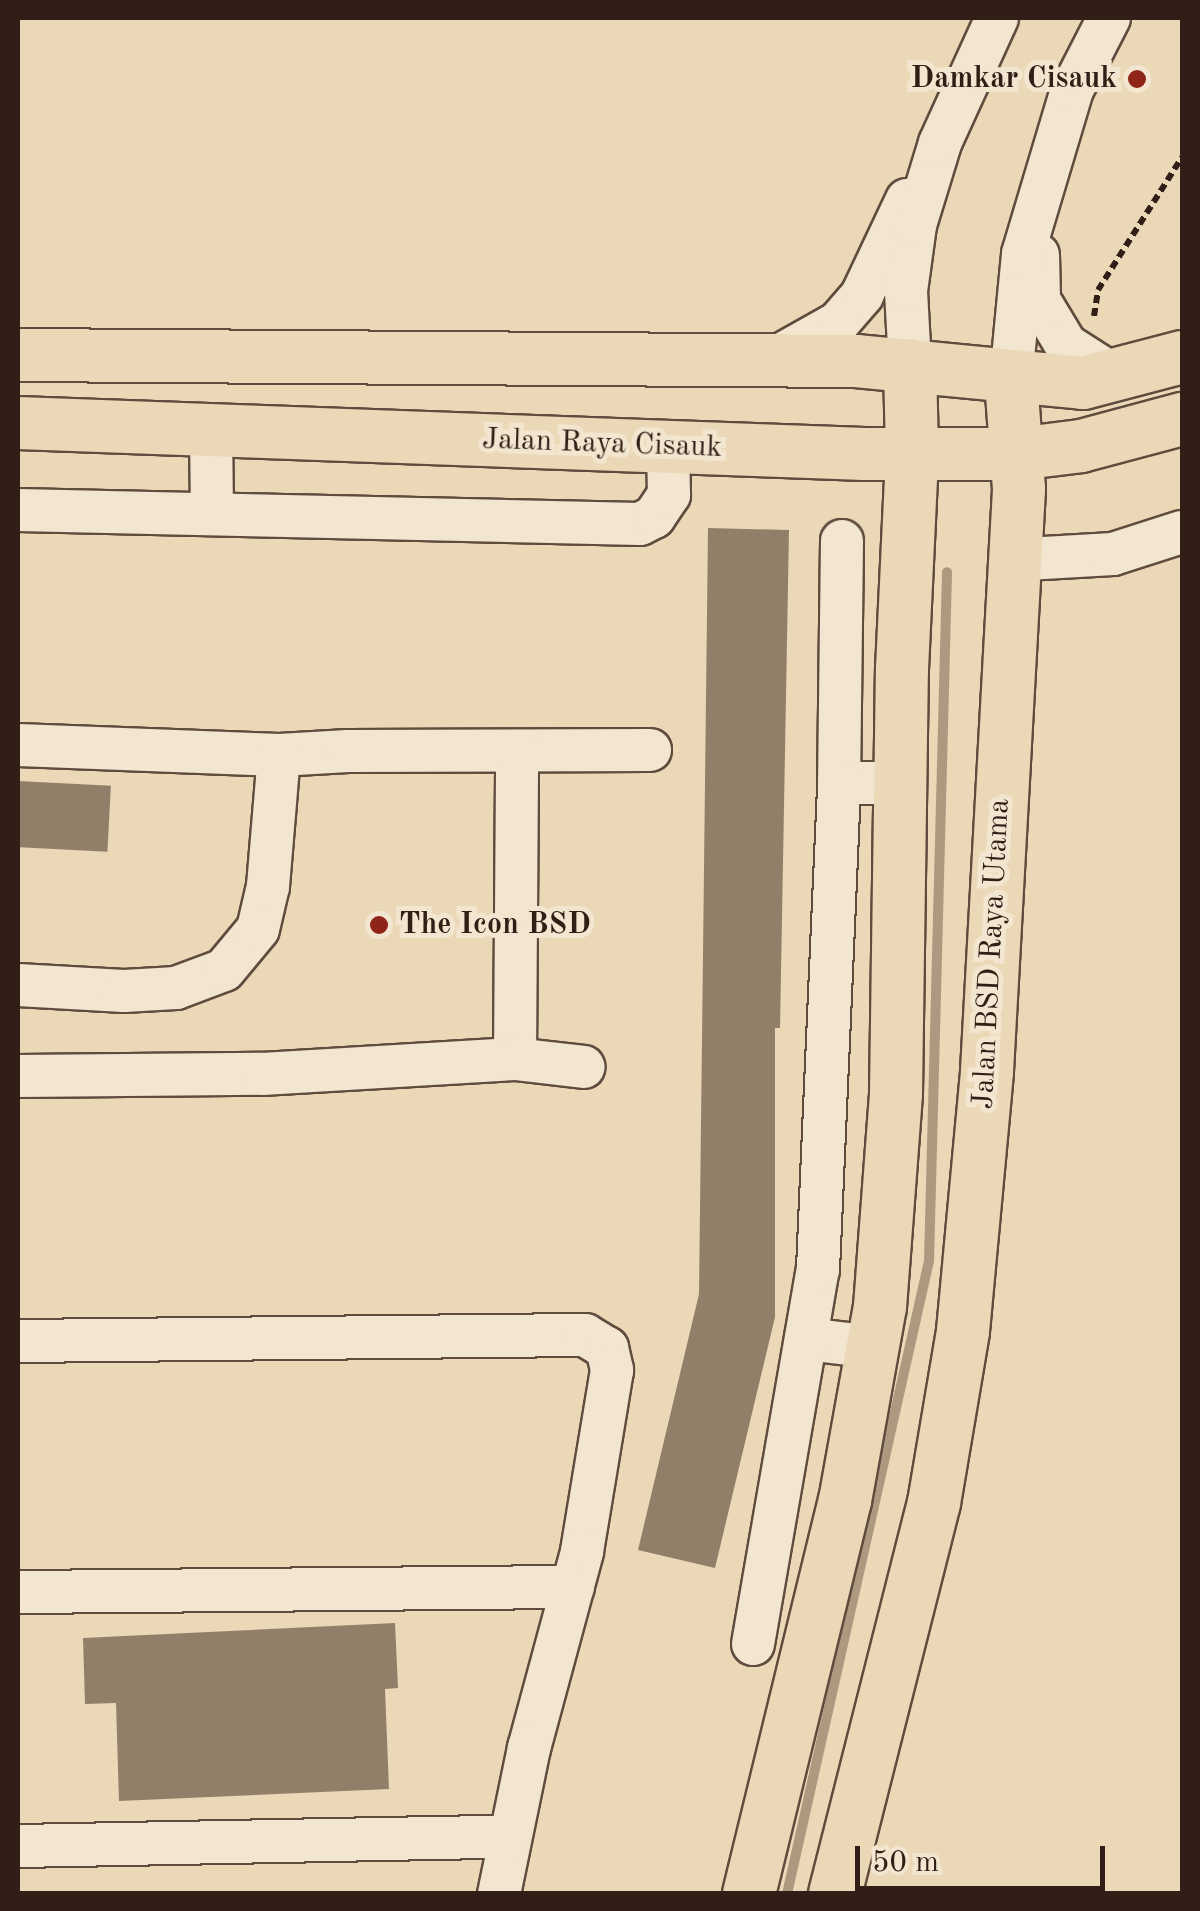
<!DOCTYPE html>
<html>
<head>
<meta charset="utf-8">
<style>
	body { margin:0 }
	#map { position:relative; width:1200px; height:1911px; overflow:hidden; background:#ebd8b7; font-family:"Old Standard TT",serif }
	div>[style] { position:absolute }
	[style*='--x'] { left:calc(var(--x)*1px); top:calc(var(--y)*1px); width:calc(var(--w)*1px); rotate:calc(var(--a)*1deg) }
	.stream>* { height:10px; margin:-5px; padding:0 5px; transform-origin:5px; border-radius:5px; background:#ac9980 }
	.building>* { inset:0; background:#927f6a; transform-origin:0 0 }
	.path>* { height:6px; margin-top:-3px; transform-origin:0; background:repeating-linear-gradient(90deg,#311e16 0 8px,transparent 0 13px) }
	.roads { filter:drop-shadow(2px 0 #604c3e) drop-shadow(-2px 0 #604c3e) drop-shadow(0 2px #604c3e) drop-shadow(0 -2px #604c3e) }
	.minor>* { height:42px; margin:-21px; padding:0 21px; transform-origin:21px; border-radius:21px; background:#f2e6d0 }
	.major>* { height:52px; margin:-26px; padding:0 26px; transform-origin:26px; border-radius:26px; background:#ebd8b7 }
	.dots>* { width:28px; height:28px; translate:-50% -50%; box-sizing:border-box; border:5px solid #f2e6d0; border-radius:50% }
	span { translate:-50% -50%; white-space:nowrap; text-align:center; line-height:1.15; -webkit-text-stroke:10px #f2e6d0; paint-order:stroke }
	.poi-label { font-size:30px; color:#311e16; font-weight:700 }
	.right { translate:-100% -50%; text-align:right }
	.left { translate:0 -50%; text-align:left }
	.street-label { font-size:30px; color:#311e16 }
	.frame { position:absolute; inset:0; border:20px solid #311e16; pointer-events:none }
	.scale { position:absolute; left:855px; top:1846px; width:250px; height:45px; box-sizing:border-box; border:5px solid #311e16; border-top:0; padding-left:12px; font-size:30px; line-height:35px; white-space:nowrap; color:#311e16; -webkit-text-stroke:8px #f2e6d0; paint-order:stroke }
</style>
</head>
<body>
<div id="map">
	<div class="stream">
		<div style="--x:787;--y:1894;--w:649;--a:-77.36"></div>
		<div style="--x:929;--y:1261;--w:689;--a:-88.5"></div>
	</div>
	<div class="building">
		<div style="clip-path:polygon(708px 528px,789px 530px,780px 1028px,775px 1028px,775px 1317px,715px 1568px,638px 1550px,699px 1294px)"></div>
		<div style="left:18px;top:781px;width:93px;height:66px;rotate:3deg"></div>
		<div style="clip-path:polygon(395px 1623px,398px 1688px,385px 1689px,389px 1789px,119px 1801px,116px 1703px,85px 1704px,83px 1638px)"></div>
	</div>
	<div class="path">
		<div style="--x:1094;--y:316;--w:26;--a:-81"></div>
		<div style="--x:1098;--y:290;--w:157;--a:-57.7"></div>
	</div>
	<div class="roads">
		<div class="minor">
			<div style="--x:1038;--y:255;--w:45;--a:88.7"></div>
			<div style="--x:1039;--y:300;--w:52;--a:59"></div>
			<div style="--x:1066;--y:345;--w:59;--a:32.6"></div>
			<div style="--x:770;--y:361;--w:78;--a:-29.2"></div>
			<div style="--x:838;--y:323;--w:37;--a:-49"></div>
			<div style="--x:862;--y:295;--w:105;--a:-64.7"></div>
			<div style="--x:910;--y:365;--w:74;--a:-93.1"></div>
			<div style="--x:906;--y:291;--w:67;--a:-82.2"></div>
			<div style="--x:915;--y:225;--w:86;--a:-73"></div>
			<div style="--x:940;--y:143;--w:137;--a:-65.5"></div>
			<div style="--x:1011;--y:379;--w:126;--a:-84.5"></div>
			<div style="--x:1023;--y:254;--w:171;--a:-73.4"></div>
			<div style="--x:1072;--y:90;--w:81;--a:-62.8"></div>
			<div style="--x:211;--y:430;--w:84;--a:89.3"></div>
			<div style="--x:18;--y:510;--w:622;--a:1.29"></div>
			<div style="--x:640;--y:524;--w:16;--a:-27"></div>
			<div style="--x:654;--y:517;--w:27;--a:-56"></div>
			<div style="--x:669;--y:495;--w:48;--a:-91.2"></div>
			<div style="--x:842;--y:541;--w:242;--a:90.7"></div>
			<div style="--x:839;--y:783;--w:61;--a:0"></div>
			<div style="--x:1026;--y:559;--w:87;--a:-3.3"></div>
			<div style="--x:1113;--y:554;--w:72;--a:-17.7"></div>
			<div style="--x:18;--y:745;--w:261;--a:2.2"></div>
			<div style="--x:279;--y:755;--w:69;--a:-3.3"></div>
			<div style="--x:348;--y:751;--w:302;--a:-0.2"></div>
			<div style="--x:18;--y:985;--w:106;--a:3.2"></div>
			<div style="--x:124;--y:991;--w:52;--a:-3.3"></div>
			<div style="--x:176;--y:988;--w:51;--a:-20.6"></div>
			<div style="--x:224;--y:970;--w:53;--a:-50.3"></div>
			<div style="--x:258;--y:929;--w:44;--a:-76.9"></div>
			<div style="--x:268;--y:886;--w:131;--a:-85.2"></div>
			<div style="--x:515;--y:1059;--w:308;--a:-89.6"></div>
			<div style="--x:18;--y:1076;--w:244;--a:-0.5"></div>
			<div style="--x:262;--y:1074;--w:253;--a:-3.4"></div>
			<div style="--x:515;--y:1059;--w:69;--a:6.6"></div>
			<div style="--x:806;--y:1339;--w:67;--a:6.8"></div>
			<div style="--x:18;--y:1341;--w:567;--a:-0.61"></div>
			<div style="--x:585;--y:1335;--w:26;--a:31"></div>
			<div style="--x:607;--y:1348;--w:23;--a:77"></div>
			<div style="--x:612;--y:1370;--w:184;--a:99.4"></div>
			<div style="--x:582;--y:1552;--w:203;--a:105.1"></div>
			<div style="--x:529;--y:1748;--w:149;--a:101.6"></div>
			<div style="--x:18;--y:1592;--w:555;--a:-0.52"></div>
			<div style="--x:753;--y:1644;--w:381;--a:-80.2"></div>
			<div style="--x:818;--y:1269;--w:486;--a:-87.5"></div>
			<div style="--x:18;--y:1846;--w:490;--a:-1.1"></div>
		</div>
		<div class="major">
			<div style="--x:18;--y:355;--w:838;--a:0.41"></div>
			<div style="--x:856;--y:361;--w:228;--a:5.5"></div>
			<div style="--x:1083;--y:383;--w:102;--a:-14.7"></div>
			<div style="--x:18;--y:423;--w:847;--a:2.1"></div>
			<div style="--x:864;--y:454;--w:153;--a:0"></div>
			<div style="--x:1017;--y:454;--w:64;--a:-7.1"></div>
			<div style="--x:1081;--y:446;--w:105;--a:-15"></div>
			<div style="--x:749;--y:1894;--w:405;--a:-76.3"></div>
			<div style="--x:845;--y:1501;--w:197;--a:-79.8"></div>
			<div style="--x:880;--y:1307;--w:214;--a:-85.7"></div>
			<div style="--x:896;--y:1094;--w:425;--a:-89.2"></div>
			<div style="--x:902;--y:669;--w:216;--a:-87.3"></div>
			<div style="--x:912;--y:453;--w:88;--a:-91.3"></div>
			<div style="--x:835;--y:1894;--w:403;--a:-75.8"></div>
			<div style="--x:934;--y:1503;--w:174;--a:-80.4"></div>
			<div style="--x:963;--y:1331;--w:261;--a:-84.7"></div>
			<div style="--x:987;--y:1071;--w:583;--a:-86.85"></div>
			<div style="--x:1019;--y:489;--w:110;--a:-94.2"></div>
		</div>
	</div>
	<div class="dots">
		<div style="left:1137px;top:79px;background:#8f2418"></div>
		<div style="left:379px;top:925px;background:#8f2418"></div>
	</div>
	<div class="poi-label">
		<span class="right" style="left:1117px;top:79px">Damkar Cisauk</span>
		<span class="left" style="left:399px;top:925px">The Icon BSD</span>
	</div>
	<div class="street-label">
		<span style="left:602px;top:444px;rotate:2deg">Jalan Raya Cisauk</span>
		<span style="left:992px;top:954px;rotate:-87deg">Jalan BSD Raya Utama</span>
	</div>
	<div class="frame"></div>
	<div class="scale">50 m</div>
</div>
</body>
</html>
